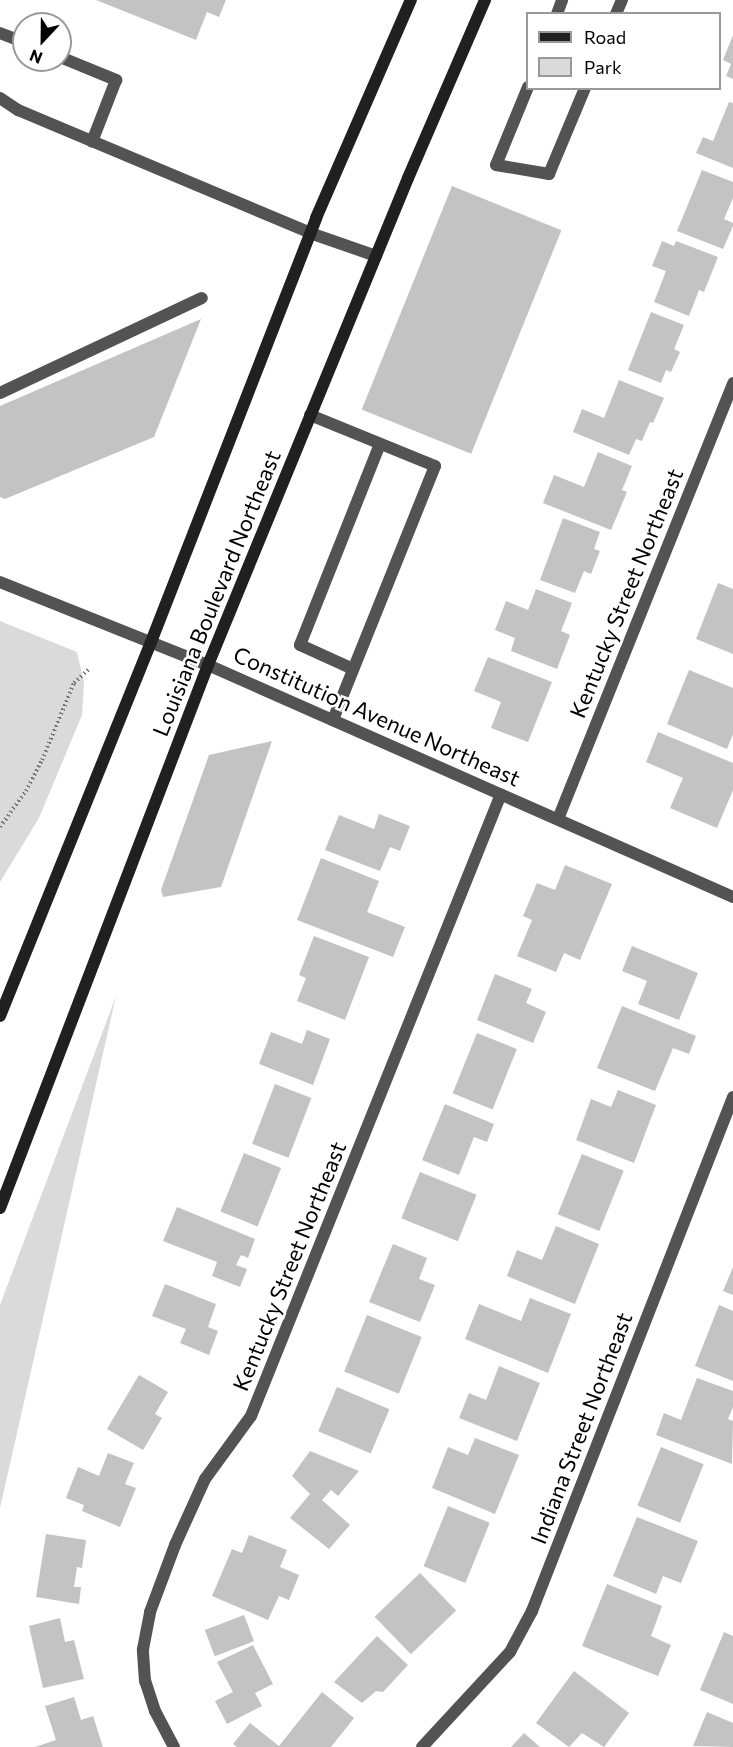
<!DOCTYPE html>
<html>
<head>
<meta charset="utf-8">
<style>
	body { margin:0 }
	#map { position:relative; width:733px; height:1747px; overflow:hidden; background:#fff; font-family:Commissioner,sans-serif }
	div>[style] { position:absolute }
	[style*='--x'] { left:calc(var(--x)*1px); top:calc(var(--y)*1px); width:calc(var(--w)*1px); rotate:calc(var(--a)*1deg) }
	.green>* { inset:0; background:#dadada }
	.building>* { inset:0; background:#c3c3c3; transform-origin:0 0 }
	.path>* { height:4px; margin-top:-2px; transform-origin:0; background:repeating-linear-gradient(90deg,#757575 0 1.5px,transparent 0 4.5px) }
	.service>* { height:12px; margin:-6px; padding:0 6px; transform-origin:6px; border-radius:6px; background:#535353 }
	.minor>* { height:12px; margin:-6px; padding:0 6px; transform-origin:6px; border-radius:6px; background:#535353 }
	.tertiary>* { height:12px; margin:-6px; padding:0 6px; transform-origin:6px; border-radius:6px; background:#535353 }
	.secondary>* { height:12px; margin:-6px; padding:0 6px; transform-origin:6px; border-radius:6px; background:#202020 }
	span { translate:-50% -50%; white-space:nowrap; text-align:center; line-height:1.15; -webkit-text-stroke:5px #fff; paint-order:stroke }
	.street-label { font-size:22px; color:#000 }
	.legend { position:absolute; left:526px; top:12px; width:195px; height:78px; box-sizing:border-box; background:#fff; border:2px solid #999; margin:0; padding:8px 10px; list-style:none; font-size:18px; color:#000 }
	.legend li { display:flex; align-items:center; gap:12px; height:30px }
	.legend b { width:30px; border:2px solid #999 }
	.north { position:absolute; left:12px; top:12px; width:60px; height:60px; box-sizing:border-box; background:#fff; border:2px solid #999; border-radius:50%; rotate:202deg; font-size:16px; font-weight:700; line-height:24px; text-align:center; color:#000 }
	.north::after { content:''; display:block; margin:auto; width:21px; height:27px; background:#000; clip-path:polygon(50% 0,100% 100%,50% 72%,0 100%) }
</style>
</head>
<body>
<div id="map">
	<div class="green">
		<div style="clip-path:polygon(0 621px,77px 652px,84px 682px,82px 715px,39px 818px,0 882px)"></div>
		<div style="clip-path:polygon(116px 996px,0 1508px,0 1305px)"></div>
	</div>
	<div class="building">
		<div style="clip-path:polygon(96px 0,226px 0,219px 17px,207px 12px,196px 40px)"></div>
		<div style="clip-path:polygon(733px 35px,733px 79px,726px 76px,731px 64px,723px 60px)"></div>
		<div style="clip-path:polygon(729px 102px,733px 103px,733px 168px,696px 153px,703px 137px,713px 141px)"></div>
		<div style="clip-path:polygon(702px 170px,733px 182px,733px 198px,724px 219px,733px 223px,733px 226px,723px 249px,677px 231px)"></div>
		<div style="left:452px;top:186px;width:118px;height:241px;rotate:22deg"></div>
		<div style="clip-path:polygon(662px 241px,674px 246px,676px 241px,718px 257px,704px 292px,699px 290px,689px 316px,654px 302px,666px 271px,652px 266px)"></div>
		<div style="clip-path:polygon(651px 312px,684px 325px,674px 349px,680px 352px,671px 372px,666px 370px,661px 383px,628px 370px)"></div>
		<div style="clip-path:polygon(201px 319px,154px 437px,5px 499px,0 497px,0 406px)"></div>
		<div style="clip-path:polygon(619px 380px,664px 398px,653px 423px,650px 422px,642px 441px,636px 439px,629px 455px,573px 432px,582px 409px,604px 418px)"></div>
		<div style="clip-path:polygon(598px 452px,632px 466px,622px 490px,627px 492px,611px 530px,543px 503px,554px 475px,584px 487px)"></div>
		<div style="clip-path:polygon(563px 518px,600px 532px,594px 549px,600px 551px,591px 574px,584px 571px,575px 593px,540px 580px)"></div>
		<div style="clip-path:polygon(718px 583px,733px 589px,733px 654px,696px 639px)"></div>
		<div style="clip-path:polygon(536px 589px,572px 603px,561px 631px,570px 635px,557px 669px,511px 651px,515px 638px,495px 630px,506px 601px,528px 610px)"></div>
		<div style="clip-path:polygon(488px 657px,552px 682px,528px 742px,491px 728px,501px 702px,474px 691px)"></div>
		<div style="clip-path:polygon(689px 670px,733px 688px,733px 734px,727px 749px,667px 724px)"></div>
		<div style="clip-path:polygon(658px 732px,733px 763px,733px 790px,717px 828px,670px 808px,683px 778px,646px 762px)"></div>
		<div style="clip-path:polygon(272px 741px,221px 887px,163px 897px,161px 890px,209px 755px)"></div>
		<div style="clip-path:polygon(379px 814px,410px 826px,400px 851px,390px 847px,380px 871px,325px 850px,339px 815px,374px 829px)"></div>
		<div style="clip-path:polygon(321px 858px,379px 881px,367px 912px,405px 927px,393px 957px,297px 920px)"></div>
		<div style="clip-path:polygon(565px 865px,612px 884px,580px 960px,564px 953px,556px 972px,517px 956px,532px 920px,523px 916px,537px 883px,555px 890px)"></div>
		<div style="clip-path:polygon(314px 936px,369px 957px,345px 1020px,297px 1001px,306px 978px,299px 975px)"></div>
		<div style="clip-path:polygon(632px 946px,698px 973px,679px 1020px,638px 1004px,647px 981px,622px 971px)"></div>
		<div style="clip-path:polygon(495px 974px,532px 989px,526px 1003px,546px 1012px,533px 1043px,477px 1020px)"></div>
		<div style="clip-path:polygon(622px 1006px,696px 1036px,689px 1054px,673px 1048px,655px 1091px,597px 1068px)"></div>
		<div style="clip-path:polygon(307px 1030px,330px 1039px,313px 1085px,259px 1064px,271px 1032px,302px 1044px)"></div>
		<div style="left:477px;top:1033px;width:43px;height:65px;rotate:22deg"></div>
		<div style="left:275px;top:1084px;width:39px;height:64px;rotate:21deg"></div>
		<div style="clip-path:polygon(618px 1090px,656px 1105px,634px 1163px,576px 1140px,591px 1099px,611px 1107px)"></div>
		<div style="clip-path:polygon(445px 1104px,494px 1124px,487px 1142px,474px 1137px,459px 1175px,422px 1160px)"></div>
		<div style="left:244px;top:1153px;width:40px;height:63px;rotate:22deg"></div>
		<div style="left:582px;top:1154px;width:45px;height:65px;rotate:22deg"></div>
		<div style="left:420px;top:1172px;width:61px;height:50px;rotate:22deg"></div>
		<div style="clip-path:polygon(177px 1207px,255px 1239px,248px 1258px,241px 1255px,236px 1265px,247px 1269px,240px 1287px,212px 1276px,217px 1262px,163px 1241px)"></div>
		<div style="clip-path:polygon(556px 1226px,599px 1244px,575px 1304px,507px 1276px,517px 1250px,542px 1260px)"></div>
		<div style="clip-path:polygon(393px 1244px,427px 1258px,419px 1279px,435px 1285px,420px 1322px,369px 1302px)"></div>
		<div style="clip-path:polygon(733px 1267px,733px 1295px,723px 1291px)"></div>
		<div style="clip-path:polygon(165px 1284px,216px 1304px,208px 1327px,218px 1331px,209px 1355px,180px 1343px,186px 1329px,152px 1316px)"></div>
		<div style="clip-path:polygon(530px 1298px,571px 1314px,548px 1373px,465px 1339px,479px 1304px,521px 1321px)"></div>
		<div style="clip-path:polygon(719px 1305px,733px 1311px,733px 1381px,695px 1366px)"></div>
		<div style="left:367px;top:1315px;width:59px;height:61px;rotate:22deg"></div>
		<div style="clip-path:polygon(499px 1366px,540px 1383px,517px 1441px,459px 1418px,469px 1393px,486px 1400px)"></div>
		<div style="clip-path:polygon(139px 1375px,168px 1392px,155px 1414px,162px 1418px,143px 1450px,107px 1429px)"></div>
		<div style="clip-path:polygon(697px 1378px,733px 1391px,733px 1407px,728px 1419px,733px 1421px,732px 1464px,656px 1435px,664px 1413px,681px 1420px)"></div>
		<div style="left:337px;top:1387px;width:57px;height:48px;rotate:23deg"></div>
		<div style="clip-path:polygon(475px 1438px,519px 1455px,495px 1514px,432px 1488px,448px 1447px,468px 1455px)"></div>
		<div style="left:661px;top:1447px;width:46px;height:63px;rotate:22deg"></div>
		<div style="clip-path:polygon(310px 1451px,359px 1471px,338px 1496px,331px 1490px,322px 1500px,350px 1525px,329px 1549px,290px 1518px,310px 1494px,292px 1476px)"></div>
		<div style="clip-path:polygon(108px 1453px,134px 1463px,125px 1484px,136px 1488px,120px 1527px,82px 1511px,84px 1505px,66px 1498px,78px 1467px,99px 1476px)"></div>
		<div style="left:448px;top:1506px;width:45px;height:65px;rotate:22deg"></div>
		<div style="clip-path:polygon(637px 1517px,698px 1541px,681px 1583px,663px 1576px,656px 1594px,613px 1576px)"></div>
		<div style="clip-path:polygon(46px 1534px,86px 1540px,82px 1568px,77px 1567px,74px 1587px,81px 1587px,79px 1604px,36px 1597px)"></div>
		<div style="clip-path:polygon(249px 1535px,287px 1550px,280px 1567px,299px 1575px,289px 1600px,279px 1596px,268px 1620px,212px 1596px,232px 1549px,242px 1553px)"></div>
		<div style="left:420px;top:1573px;width:52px;height:63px;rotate:46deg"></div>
		<div style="clip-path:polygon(607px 1584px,662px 1606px,651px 1636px,671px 1645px,658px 1676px,582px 1646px)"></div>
		<div style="left:244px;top:1615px;width:28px;height:42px;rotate:69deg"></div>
		<div style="clip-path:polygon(60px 1618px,65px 1642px,74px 1640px,84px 1679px,43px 1688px,29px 1626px)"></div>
		<div style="clip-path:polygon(724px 1632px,733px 1636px,733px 1704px,700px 1690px)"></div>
		<div style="clip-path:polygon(377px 1636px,408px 1665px,383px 1692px,376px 1691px,362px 1703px,334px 1682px)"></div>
		<div style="clip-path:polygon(253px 1645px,273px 1684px,255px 1693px,262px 1706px,227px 1724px,215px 1701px,233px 1692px,217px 1662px)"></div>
		<div style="clip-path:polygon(574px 1671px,629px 1713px,604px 1747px,582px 1733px,569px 1747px,536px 1723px)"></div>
		<div style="clip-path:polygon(322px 1692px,354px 1718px,331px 1747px,237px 1747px,233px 1744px,250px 1723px,279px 1746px)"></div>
		<div style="clip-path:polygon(74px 1697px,81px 1720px,93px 1716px,103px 1747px,35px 1747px,56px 1740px,45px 1706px)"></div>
		<div style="clip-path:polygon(707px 1712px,733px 1723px,733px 1747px,693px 1746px)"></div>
		<div style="clip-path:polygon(524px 1733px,540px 1747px,511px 1747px)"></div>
	</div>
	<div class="path">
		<div style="--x:0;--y:827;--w:44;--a:-54.2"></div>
		<div style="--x:26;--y:791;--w:35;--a:-63"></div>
		<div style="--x:42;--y:760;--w:83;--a:-67.4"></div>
		<div style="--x:74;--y:683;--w:22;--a:-43"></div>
	</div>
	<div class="service">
		<div style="--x:557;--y:14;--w:15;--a:-70"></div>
		<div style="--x:616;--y:14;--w:15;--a:-67"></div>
		<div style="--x:0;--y:33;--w:26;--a:21"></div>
		<div style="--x:60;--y:57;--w:61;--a:22.3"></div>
		<div style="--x:116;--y:80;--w:66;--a:111.2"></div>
		<div style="--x:528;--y:87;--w:84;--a:112.3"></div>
		<div style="--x:496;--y:165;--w:54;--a:9.6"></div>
		<div style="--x:549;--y:174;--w:93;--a:-67.3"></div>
		<div style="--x:0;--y:98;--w:22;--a:34"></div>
		<div style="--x:18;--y:110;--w:317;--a:22.8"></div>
		<div style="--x:310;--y:233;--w:70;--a:19.2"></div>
		<div style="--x:0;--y:393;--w:223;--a:-25.2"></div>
		<div style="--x:310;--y:415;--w:135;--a:22.2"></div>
		<div style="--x:435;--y:466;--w:274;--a:111.9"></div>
		<div style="--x:353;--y:669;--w:58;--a:-155.6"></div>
		<div style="--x:300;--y:645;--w:216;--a:-68.3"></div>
	</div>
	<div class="minor">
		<div style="--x:558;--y:819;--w:470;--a:-68.1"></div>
		<div style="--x:174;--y:1747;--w:41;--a:-117.8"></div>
		<div style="--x:155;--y:1711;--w:32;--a:-108"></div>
		<div style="--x:145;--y:1681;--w:32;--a:-94"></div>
		<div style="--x:143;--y:1649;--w:38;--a:-79"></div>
		<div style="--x:150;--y:1612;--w:72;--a:-69.5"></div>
		<div style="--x:175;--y:1545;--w:72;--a:-65.6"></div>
		<div style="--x:205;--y:1479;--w:78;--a:-53.9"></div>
		<div style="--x:251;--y:1416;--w:670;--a:-68.1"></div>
		<div style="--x:422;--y:1747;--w:129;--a:-47.2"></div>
		<div style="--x:510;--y:1652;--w:47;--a:-61.8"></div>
		<div style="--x:532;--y:1611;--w:552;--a:-68.64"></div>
	</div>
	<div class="tertiary">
		<div style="--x:0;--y:582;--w:224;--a:21.8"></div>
		<div style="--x:208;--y:665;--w:574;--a:23.84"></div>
	</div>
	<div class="secondary">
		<div style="--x:0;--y:1016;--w:403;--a:-68"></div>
		<div style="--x:151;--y:642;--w:455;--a:-68.7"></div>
		<div style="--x:316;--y:218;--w:238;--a:-66.5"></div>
		<div style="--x:0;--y:1208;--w:581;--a:-69.04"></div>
		<div style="--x:208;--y:665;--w:526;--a:-67.67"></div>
		<div style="--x:408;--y:178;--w:194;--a:-66.6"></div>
	</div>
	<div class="street-label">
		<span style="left:216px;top:593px;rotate:-68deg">Louisiana Boulevard Northeast</span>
		<span style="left:626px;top:593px;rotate:-68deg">Kentucky Street Northeast</span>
		<span style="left:377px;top:716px;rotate:24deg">Constitution Avenue Northeast</span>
		<span style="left:289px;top:1266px;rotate:-68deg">Kentucky Street Northeast</span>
		<span style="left:581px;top:1428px;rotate:-69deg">Indiana Street Northeast</span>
	</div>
	<ul class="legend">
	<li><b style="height:8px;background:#202020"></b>Road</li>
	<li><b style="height:16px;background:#dadada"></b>Park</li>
	</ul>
	<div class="north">N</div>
</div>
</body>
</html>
